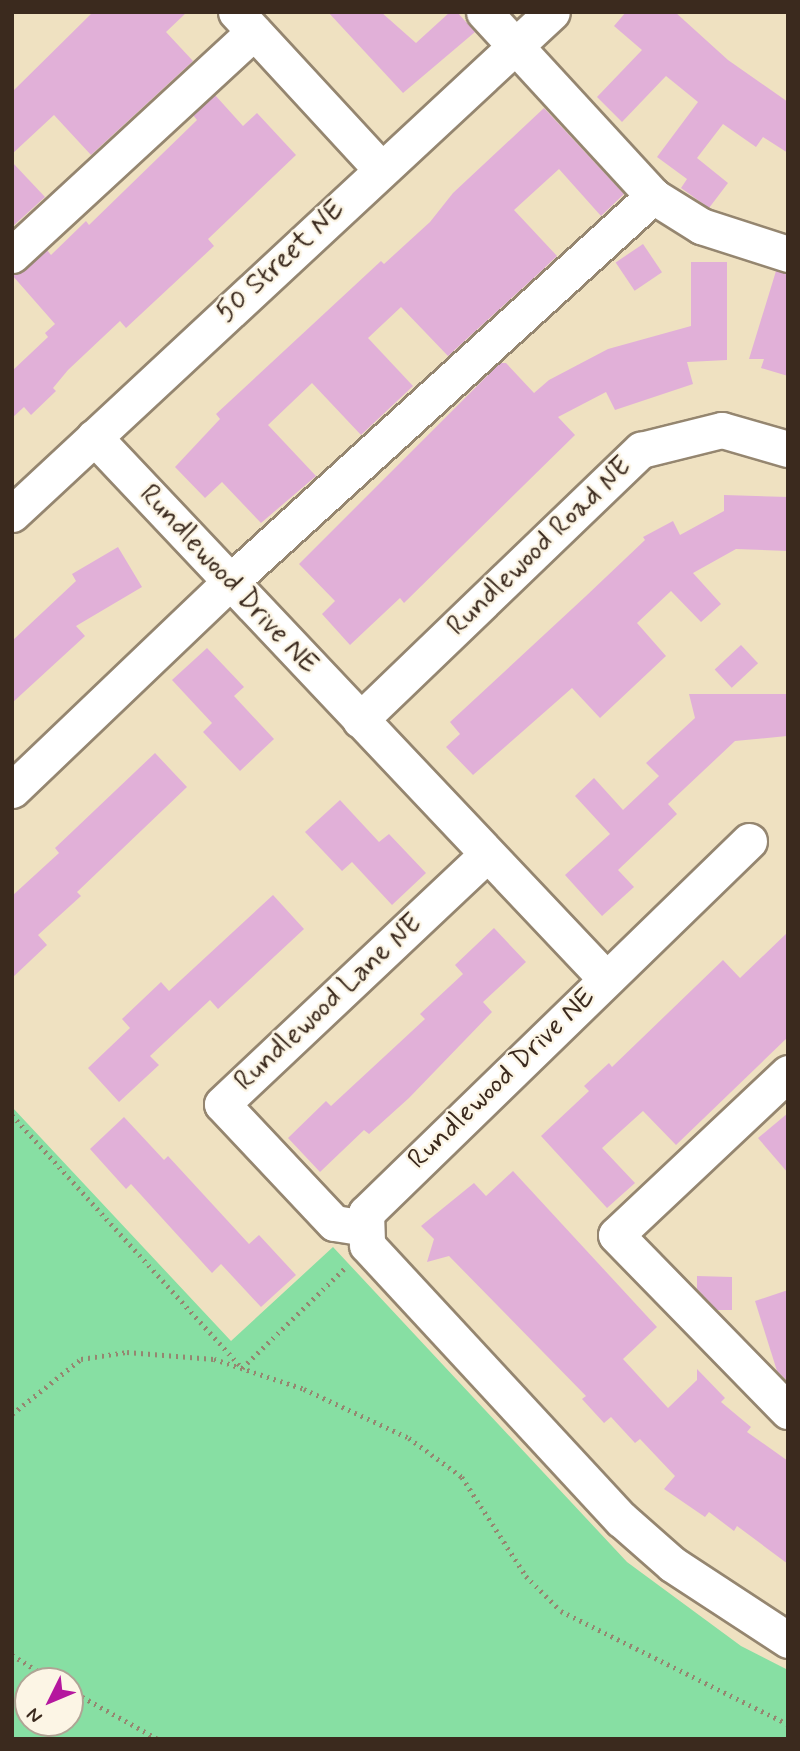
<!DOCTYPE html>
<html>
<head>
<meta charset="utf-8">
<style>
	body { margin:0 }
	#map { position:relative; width:800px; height:1751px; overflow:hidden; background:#efe1c1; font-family:Mynerve,sans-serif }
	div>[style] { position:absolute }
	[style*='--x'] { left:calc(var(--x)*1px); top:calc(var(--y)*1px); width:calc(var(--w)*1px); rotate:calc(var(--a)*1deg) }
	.green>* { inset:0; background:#87dfa3 }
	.building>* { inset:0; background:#e1b0d8; transform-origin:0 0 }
	.path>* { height:4.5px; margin-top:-2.25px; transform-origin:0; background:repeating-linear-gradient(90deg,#958670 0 2px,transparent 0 7px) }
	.roads { filter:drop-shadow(2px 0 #958670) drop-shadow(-2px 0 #958670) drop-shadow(0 2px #958670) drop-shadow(0 -2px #958670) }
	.minor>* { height:35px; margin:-17.5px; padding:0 17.5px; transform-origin:17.5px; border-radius:17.5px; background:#fff }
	span { translate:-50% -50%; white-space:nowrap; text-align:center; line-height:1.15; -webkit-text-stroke:5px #fcf5e5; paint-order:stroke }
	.street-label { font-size:28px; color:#3b2a1e }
	.frame { position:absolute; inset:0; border:14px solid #3b2a1e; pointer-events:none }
	.north { position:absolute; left:14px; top:1667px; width:70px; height:70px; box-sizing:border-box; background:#fcf5e5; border:2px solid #afa495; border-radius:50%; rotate:227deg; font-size:19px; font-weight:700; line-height:28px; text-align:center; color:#3b2a1e }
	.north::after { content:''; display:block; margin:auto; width:24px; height:32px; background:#b5179e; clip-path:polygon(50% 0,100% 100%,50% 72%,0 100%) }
</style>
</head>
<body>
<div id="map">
	<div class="green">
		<div style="clip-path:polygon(evenodd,12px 1107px,231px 1341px,333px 1247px,627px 1562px,741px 1646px,788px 1670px,788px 1739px,12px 1739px,12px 1107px,28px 1681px,70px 1681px,70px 1723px,28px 1723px,28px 1681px)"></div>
	</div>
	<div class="building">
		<div style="clip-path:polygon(93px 12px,187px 12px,166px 32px,193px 61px,91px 155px,54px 115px,12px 154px,12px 92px)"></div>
		<div style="clip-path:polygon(328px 12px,381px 12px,416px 43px,450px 12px,457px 12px,475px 32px,403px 93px)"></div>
		<div style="clip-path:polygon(626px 12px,675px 12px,728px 60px,788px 102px,788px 153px,763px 137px,756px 147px,723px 124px,697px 158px,728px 183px,709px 208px,681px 188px,687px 179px,657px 157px,698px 102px,666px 76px,622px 122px,597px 97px,642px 50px,614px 26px)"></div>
		<div style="clip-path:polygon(215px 95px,243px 126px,257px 113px,296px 155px,208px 239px,214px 246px,126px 328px,120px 321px,68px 370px,53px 388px,56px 391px,31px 415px,24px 407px,12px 418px,12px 371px,48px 337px,45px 333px,55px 324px,12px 275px,25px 270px,47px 250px,51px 255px,86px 221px,89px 225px,197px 120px,193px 115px)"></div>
		<div style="clip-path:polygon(544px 108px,624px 194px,601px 216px,559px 169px,514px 210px,557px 256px,538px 274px,448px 356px,401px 307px,368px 338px,413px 386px,361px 435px,312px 383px,268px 425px,316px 476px,261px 523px,222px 482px,205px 498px,175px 467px,220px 419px,216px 414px,381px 261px,384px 264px,430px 222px,453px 193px)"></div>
		<div style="clip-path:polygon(12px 162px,45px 197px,12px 227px)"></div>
		<div style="left:643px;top:244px;width:34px;height:33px;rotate:56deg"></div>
		<div style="clip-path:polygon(691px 262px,727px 262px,727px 360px,687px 362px,693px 384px,615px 410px,606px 392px,558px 417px,575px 435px,404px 603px,400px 598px,350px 645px,322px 614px,335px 601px,299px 564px,500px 363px,506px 363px,534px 393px,549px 380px,608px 349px,691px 326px)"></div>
		<div style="clip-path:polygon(776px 271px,788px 274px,788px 376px,761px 368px,764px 359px,749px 359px)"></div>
		<div style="clip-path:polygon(724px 495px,788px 497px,788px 551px,736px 549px,693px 573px,721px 604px,701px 622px,671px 591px,637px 623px,666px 656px,600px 718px,572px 688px,473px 775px,446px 747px,460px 734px,450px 722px,586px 596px,645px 540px,643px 537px,673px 521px,680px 535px,724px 511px)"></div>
		<div style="clip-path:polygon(118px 547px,142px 587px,76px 626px,85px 636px,12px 703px,12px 641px,76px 581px,72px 574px)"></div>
		<div style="left:741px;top:645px;width:25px;height:36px;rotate:47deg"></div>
		<div style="clip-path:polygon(207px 648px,244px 687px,234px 696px,274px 739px,240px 771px,203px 732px,212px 723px,172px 680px)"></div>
		<div style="clip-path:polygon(689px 694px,787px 694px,787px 736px,735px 741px,668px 804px,677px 814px,618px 870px,634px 887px,602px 916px,565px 875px,610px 834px,575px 796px,594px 778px,623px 810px,659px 776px,646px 763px,695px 718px)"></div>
		<div style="clip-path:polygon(155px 753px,187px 787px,77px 892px,81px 896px,38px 935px,47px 945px,12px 978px,12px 896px,59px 853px,55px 848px)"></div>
		<div style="clip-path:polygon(340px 800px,379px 842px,389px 834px,426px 873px,392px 905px,352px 862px,342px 871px,305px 832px)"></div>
		<div style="clip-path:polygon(273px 895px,304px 929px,218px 1009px,210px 1000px,150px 1056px,159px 1065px,119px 1102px,88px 1068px,130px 1028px,122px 1019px,161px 982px,169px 991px)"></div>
		<div style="clip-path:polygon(494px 928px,526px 962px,483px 1002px,492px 1012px,409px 1098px,369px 1134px,364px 1130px,320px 1172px,288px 1138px,326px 1101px,331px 1106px,425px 1019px,420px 1014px,463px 974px,455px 965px)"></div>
		<div style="clip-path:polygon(788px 932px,788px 1037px,676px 1145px,643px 1111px,602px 1148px,635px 1183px,607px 1208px,541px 1136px,589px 1091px,584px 1086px,609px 1063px,612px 1067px,723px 960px,740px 978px)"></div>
		<div style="clip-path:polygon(788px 1113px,788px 1173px,758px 1138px)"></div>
		<div style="clip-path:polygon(124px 1117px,164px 1160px,168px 1156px,249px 1244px,259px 1235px,296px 1275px,261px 1307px,221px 1264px,212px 1273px,131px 1184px,126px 1189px,90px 1149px)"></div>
		<div style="clip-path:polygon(513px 1171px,657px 1327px,623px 1359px,668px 1408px,697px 1380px,697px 1369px,725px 1398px,721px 1402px,751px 1427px,747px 1432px,788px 1461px,788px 1564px,737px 1526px,734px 1531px,709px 1512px,705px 1517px,664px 1489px,675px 1476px,640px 1439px,635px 1443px,611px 1417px,604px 1423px,582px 1399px,586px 1396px,449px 1256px,427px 1262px,434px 1239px,421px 1226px,474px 1183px,486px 1196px)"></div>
		<div style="clip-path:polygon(697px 1276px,732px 1277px,732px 1310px,717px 1310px,697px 1289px)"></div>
		<div style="clip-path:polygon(788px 1290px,788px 1382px,777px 1371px,755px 1301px)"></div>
	</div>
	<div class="path">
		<div style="--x:12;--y:1115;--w:342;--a:47.7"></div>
		<div style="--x:242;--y:1368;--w:146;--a:-44.2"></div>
		<div style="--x:12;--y:1414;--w:88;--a:-38.6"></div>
		<div style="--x:81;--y:1359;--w:47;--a:-8.7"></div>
		<div style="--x:127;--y:1352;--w:87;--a:4.6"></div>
		<div style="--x:214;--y:1359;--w:95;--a:18.4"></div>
		<div style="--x:304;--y:1389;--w:116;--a:25"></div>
		<div style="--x:409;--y:1438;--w:66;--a:36.3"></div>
		<div style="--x:462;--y:1477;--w:118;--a:57.1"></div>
		<div style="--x:526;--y:1576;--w:49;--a:45"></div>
		<div style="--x:561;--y:1611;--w:254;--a:26.5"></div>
		<div style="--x:12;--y:1655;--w:49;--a:31.8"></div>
		<div style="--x:70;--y:1690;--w:101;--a:29.1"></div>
	</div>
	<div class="roads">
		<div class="minor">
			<div style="--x:236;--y:12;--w:212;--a:47.3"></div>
			<div style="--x:484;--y:12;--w:250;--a:47.4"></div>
			<div style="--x:653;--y:196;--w:57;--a:32"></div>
			<div style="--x:701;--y:226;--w:91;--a:17.8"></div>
			<div style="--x:12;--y:255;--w:329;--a:-42.7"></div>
			<div style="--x:94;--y:437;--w:744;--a:46.63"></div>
			<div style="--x:12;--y:514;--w:737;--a:-42.91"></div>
			<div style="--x:360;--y:720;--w:390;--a:-43.9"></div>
			<div style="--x:641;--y:450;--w:83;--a:-13.9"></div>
			<div style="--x:722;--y:430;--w:69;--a:16.1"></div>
			<div style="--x:12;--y:790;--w:301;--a:-43.7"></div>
			<div style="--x:230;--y:582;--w:573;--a:-42.38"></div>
			<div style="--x:749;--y:841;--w:534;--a:135.83"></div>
			<div style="--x:366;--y:1213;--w:32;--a:88"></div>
			<div style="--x:367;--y:1245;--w:374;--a:47.2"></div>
			<div style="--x:621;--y:1519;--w:68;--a:41.4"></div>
			<div style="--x:672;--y:1564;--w:139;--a:33.2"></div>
			<div style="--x:788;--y:1073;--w:236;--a:136.7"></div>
			<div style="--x:616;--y:1235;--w:246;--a:45.7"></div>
			<div style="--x:366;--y:1228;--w:32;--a:-171"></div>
			<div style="--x:334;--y:1223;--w:163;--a:-133.3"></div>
			<div style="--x:222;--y:1104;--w:364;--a:-43.3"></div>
		</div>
	</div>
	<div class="street-label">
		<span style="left:281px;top:262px;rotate:-43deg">50 Street NE</span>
		<span style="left:540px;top:547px;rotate:-44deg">Rundlewood Road NE</span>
		<span style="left:228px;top:580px;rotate:47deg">Rundlewood Drive NE</span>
		<span style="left:329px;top:1003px;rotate:-43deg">Rundlewood Lane NE</span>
		<span style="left:502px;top:1079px;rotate:-44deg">Rundlewood Drive NE</span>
	</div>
	<div class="frame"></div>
	<div class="north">N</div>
</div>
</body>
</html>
